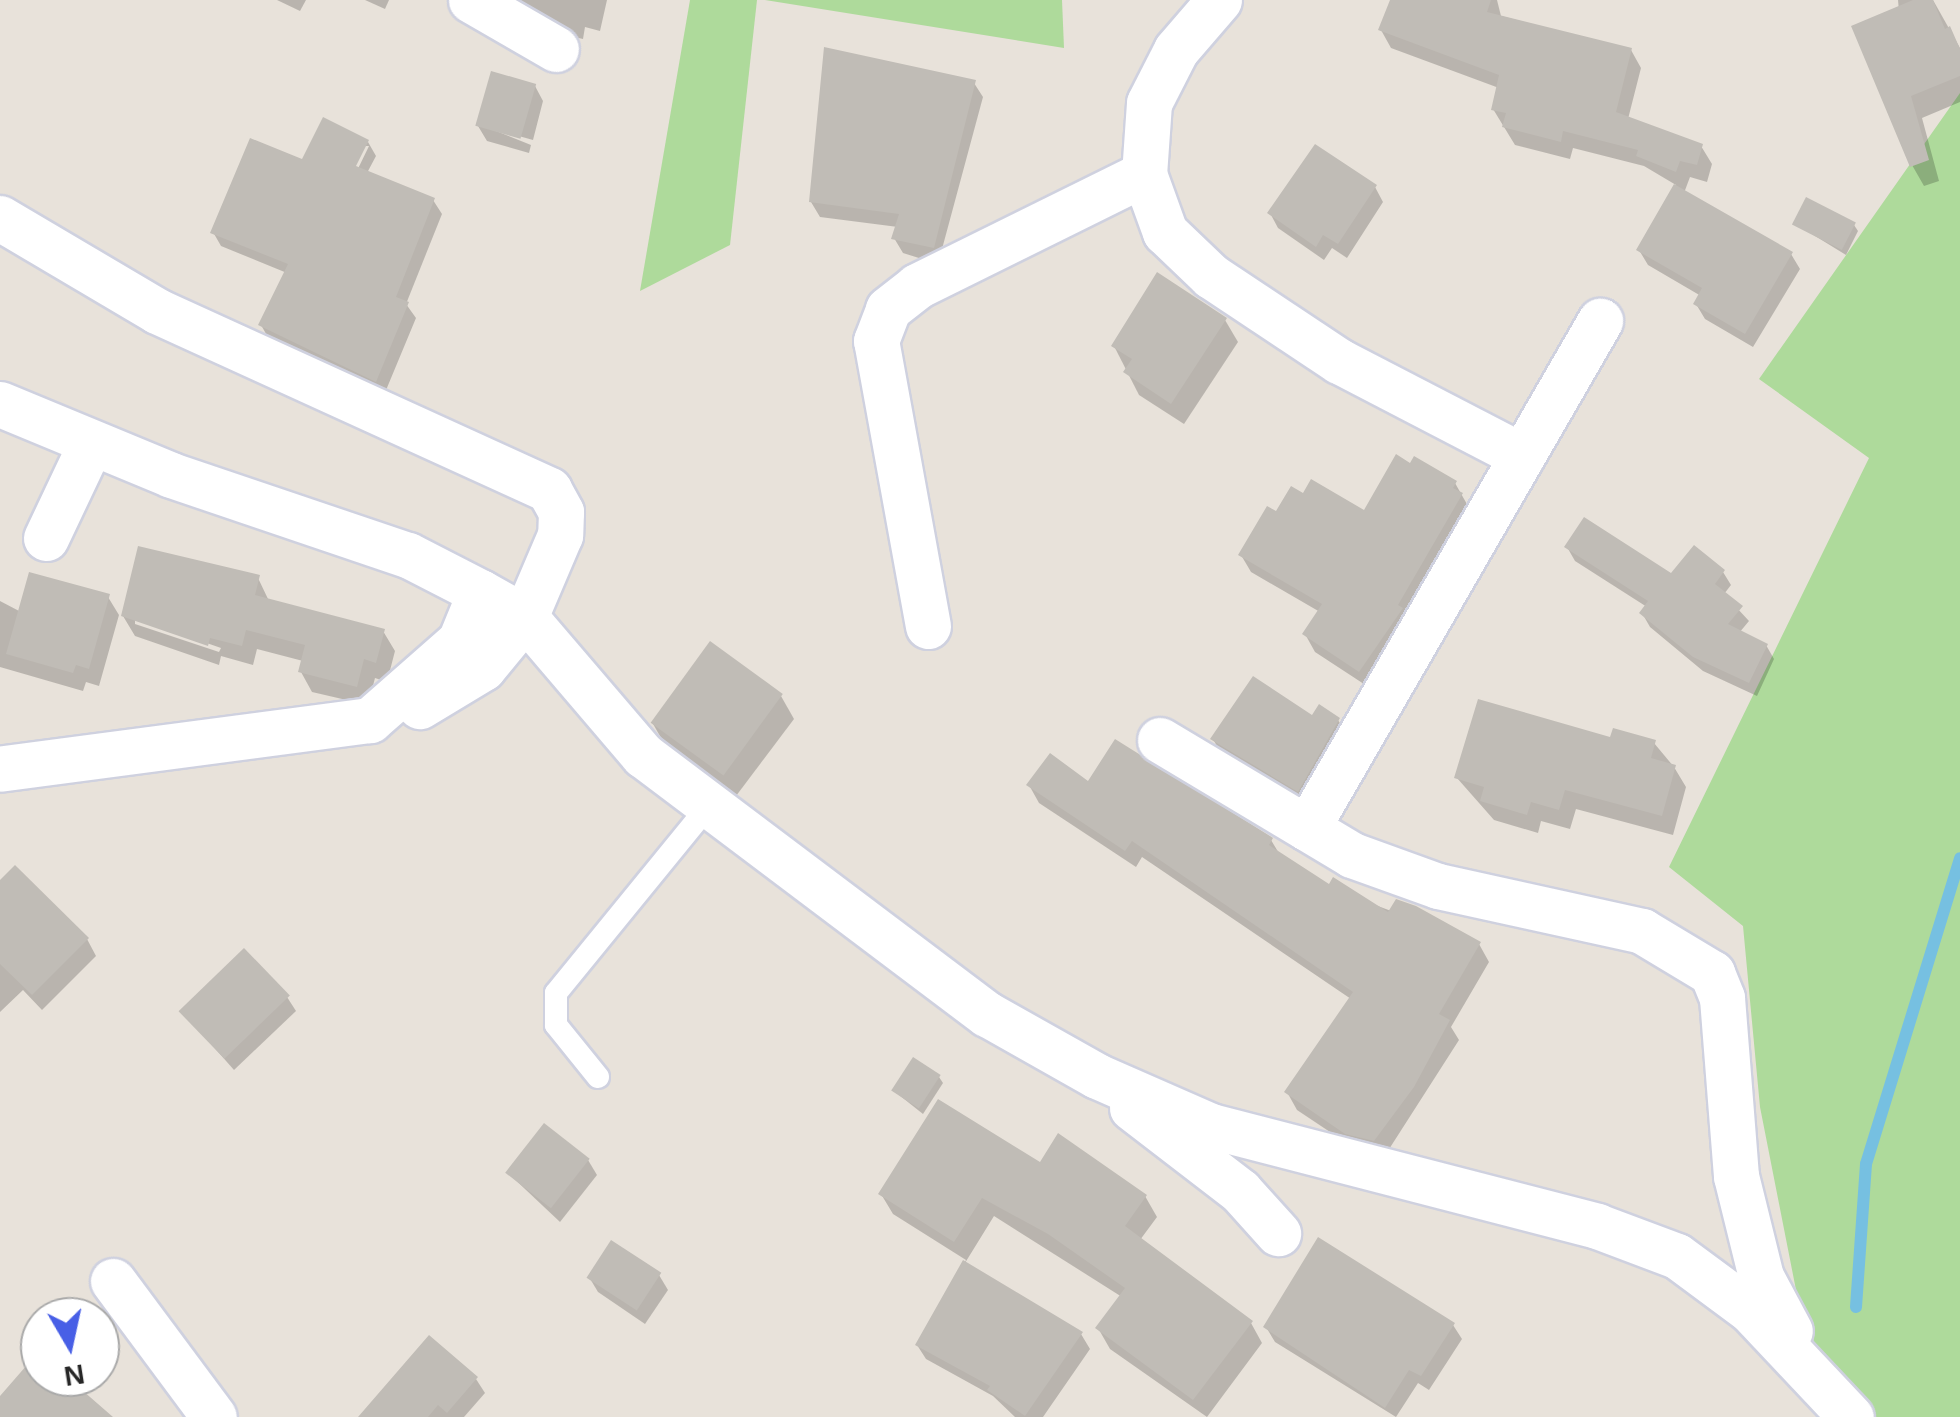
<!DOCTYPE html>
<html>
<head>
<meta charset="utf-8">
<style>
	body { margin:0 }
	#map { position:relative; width:1960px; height:1417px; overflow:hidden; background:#e8e2da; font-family:Arial,sans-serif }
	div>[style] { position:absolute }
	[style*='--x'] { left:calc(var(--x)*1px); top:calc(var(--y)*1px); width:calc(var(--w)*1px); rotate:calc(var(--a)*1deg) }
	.green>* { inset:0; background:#aeda9b }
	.shadow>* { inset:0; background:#0003 }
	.stream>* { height:12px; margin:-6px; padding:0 6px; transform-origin:6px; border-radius:6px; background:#76c0e1 }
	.building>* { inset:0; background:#c0bcb6; transform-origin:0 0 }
	.roads { filter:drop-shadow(2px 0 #cfd1df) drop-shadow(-2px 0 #cfd1df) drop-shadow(0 2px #cfd1df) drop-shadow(0 -2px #cfd1df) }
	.service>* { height:22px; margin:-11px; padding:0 11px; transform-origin:11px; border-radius:11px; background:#fff }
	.minor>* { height:45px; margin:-22.5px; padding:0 22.5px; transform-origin:22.5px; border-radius:22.5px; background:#fff }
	span { translate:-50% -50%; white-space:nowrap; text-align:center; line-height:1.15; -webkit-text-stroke:9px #fff; paint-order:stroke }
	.north { position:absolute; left:20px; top:1297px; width:100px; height:100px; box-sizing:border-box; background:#fff; border:2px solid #a9a9a9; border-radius:50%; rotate:171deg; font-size:28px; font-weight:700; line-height:40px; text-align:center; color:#272727 }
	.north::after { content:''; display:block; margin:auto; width:35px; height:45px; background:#485fe6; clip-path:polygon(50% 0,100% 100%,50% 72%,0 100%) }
</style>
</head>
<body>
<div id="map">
	<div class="green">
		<div style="clip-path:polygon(690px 0,757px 0,730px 245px,640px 291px)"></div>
		<div style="clip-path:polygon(765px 0,1062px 0,1064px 48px)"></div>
		<div style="clip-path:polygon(1960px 93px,1960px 1417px,1821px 1417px,1760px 1107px,1743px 926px,1669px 867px,1869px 458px,1759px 379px)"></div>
	</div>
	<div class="shadow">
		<div style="clip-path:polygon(277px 0,306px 0,300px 11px)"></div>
		<div style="clip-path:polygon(365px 0,389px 0,385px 9px)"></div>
		<div style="clip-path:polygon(498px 0,607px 0,600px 31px,585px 27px,583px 39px,558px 33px)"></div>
		<div style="clip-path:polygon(1392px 0,1497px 0,1501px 16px,1631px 50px,1641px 68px,1628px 119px,1701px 146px,1712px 164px,1707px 182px,1690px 177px,1684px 193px,1791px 254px,1800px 269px,1753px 347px,1705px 319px,1696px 304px,1701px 296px,1648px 265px,1639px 250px,1676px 185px,1644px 166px,1573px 148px,1570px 159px,1515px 145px,1493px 109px,1499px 88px,1391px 48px,1381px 30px)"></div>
		<div style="clip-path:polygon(1898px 0,1933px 0,1960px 48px,1960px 102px,1922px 118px,1939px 181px,1924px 186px,1912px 165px)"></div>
		<div style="clip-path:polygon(974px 83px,983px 97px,938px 264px,903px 253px,894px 238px,898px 227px,820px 217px,811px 202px)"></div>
		<div style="clip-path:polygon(535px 86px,543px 101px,533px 140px,486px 127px,531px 145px,529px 153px,487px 141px,478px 126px)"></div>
		<div style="clip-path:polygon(evenodd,368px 142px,376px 156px,367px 173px,433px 200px,442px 214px,406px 304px,416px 318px,384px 395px,269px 339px,261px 325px,287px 273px,221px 246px,213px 232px,304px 163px,368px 142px,363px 146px,369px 146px,353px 179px,348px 177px,363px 146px)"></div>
		<div style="clip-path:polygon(1375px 187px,1383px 202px,1347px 258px,1332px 248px,1324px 260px,1278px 228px,1270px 213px)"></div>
		<div style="clip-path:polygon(1794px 223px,1854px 225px,1858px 231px,1846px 255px)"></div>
		<div style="clip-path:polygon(1225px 320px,1238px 342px,1184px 424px,1139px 395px,1114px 346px)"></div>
		<div style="clip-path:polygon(1455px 483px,1472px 513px,1370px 688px,1315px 652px,1305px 634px,1320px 612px,1251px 572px,1241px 555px,1277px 514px,1365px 513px)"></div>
		<div style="clip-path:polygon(1567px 547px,1672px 576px,1723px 572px,1731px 585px,1724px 594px,1749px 621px,1739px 633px,1766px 645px,1774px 659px,1757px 696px,1703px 671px,1650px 627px,1642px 613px,1647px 607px,1575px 561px)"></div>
		<div style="clip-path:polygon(evenodd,258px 578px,269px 601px,383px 631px,395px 651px,387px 682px,375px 678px,368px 705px,312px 692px,301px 672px,303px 661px,257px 649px,253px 665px,221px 656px,219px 665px,135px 636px,123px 616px,258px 578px,135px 618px,221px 648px,219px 652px,135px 624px,135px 618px)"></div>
		<div style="clip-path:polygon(108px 597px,119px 615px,99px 686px,86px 682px,83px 691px,0 667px,0 601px,21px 612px)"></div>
		<div style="clip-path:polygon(781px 696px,794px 719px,733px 800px,665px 745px,652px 722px)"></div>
		<div style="clip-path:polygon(1312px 718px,1338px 720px,1351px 742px,1311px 813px,1226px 762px,1213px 739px)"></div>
		<div style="clip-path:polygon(1612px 740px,1654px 743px,1674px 767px,1686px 787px,1673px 835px,1576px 809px,1570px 829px,1541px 821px,1538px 833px,1494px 820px,1457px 778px)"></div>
		<div style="clip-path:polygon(1089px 784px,1271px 840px,1280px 855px,1330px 888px,1479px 944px,1489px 962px,1451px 1027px,1459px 1040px,1384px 1157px,1357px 1150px,1297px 1110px,1287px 1092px,1351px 999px,1142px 857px,1136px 867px,1039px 803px,1029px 785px)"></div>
		<div style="clip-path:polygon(0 884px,87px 939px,96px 956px,42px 1010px,23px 990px,0 1012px)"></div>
		<div style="clip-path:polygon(287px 997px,296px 1011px,234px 1070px,182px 1011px)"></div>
		<div style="clip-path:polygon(939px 1077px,943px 1083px,923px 1114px,894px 1091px)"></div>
		<div style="clip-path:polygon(1059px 1136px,1145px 1196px,1157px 1217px,1140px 1240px,1251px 1323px,1262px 1343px,1207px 1417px,1110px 1349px,1098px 1328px,1122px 1297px,994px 1216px,965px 1263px,1081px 1334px,1090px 1349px,1043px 1417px,1015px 1417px,993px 1396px,926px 1359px,917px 1345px,966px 1260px,893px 1214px,881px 1194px,1041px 1165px)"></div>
		<div style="clip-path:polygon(588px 1160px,597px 1175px,560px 1222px,508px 1173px)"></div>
		<div style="clip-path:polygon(659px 1275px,668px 1290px,645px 1324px,598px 1292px,589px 1277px)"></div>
		<div style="clip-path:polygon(1453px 1325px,1462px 1339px,1429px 1390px,1418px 1383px,1396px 1417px,1275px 1342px,1266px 1327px)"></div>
		<div style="clip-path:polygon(476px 1379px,485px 1393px,464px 1417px,373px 1417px)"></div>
	</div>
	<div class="stream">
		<div style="--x:1856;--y:1307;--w:143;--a:-86"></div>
		<div style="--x:1866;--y:1164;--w:320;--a:-72.9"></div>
	</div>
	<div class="building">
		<div style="clip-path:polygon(1390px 0,1491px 0,1487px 12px,1632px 48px,1616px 112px,1703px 144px,1697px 165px,1680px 161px,1676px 172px,1636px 156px,1638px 150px,1563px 131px,1561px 142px,1502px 127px,1506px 113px,1491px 110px,1499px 75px,1378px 30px)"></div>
		<div style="clip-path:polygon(1913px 0,1933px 0,1945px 29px,1950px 26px,1960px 49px,1960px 76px,1911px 96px,1929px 160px,1910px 167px,1851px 26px)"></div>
		<div style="clip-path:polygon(824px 47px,976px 80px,934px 248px,891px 239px,899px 214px,809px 202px)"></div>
		<div style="left:491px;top:71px;width:47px;height:57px;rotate:16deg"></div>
		<div style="clip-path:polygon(323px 117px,369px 140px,356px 166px,435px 198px,396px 297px,409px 302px,376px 382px,258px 325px,288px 264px,210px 233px,250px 138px,302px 159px)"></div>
		<div style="clip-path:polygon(1315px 144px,1377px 185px,1338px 244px,1323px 235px,1316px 247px,1267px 213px)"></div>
		<div style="clip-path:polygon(1674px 184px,1793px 252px,1745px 334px,1693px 304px,1702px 288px,1636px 250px)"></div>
		<div style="left:1806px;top:197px;width:56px;height:31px;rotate:27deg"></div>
		<div style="clip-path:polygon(1157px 272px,1227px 318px,1171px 404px,1123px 372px,1132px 359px,1111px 346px)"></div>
		<div style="clip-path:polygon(1396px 454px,1410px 463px,1414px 456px,1457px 481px,1453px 488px,1463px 493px,1398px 605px,1403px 608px,1359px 672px,1302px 634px,1322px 604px,1238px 555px,1267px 506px,1276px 511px,1291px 486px,1303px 493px,1311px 479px,1364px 510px)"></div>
		<div style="clip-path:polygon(1584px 517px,1671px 573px,1694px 545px,1725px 570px,1715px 584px,1743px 606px,1728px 624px,1768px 644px,1749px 683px,1693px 657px,1639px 613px,1648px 601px,1564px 547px)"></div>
		<div style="clip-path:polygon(138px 546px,260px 575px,255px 595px,385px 629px,376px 663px,364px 659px,357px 687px,298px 672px,305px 645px,246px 630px,242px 646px,210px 638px,208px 646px,121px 616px)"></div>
		<div style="clip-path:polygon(29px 572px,110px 594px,89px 669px,76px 665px,73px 673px,6px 654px)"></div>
		<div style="left:710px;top:641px;width:90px;height:101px;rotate:36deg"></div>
		<div style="clip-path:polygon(1253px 676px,1312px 715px,1319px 704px,1340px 718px,1298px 792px,1210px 739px)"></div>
		<div style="clip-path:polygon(1478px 699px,1610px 737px,1613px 728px,1656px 740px,1651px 758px,1676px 765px,1662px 816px,1565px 790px,1559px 810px,1531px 802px,1527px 815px,1480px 801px,1484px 787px,1454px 778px)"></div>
		<div style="clip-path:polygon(1115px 739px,1273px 838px,1269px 845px,1329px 884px,1333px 877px,1388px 912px,1396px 899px,1416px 906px,1481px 942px,1439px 1014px,1450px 1020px,1414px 1087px,1374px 1141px,1345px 1134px,1284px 1092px,1353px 992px,1132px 841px,1125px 851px,1026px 785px,1050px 753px,1088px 781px)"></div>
		<div style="clip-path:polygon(15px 865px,89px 938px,32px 995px,0 964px,0 880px)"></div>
		<div style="left:244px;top:948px;width:66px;height:91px;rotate:46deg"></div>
		<div style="left:913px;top:1057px;width:33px;height:40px;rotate:33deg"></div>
		<div style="clip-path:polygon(938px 1099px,1040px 1162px,1058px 1133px,1147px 1195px,1125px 1226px,1253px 1321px,1193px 1400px,1095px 1328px,1125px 1288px,1048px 1234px,982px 1198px,954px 1242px,878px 1194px)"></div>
		<div style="left:544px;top:1123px;width:58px;height:63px;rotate:38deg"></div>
		<div style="clip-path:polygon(1318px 1237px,1455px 1323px,1421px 1376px,1409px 1370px,1385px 1408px,1263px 1327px)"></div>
		<div style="left:611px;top:1240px;width:60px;height:45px;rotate:33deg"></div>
		<div style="clip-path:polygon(963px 1260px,1083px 1332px,1025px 1416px,987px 1390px,990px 1386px,915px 1345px)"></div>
		<div style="clip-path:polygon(429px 1335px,478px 1377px,447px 1413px,438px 1405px,428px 1417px,358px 1417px)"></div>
		<div style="clip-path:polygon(40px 1350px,40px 1377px,67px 1377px,113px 1417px,0 1417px,0 1396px)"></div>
	</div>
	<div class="roads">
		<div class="service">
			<div style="--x:598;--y:1077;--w:67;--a:-128.9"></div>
			<div style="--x:556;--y:1025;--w:32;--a:-90"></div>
			<div style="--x:556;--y:993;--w:239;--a:-50.8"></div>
		</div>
		<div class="minor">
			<div style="--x:471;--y:0;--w:98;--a:30"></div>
			<div style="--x:1219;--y:0;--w:66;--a:130.7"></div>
			<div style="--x:1176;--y:50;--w:59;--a:117"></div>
			<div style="--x:1149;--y:103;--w:71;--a:94"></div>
			<div style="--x:1144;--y:174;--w:62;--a:70.1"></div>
			<div style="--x:1165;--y:232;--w:64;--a:43.7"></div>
			<div style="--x:1211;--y:276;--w:154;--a:33.6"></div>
			<div style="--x:1339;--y:361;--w:206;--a:27.4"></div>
			<div style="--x:0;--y:218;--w:182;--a:30.6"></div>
			<div style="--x:157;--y:311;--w:431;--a:24.5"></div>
			<div style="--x:549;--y:490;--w:25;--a:61"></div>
			<div style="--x:561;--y:512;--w:23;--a:92"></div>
			<div style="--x:560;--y:535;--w:89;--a:113.1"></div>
			<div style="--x:525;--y:617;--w:66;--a:129.5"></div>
			<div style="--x:483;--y:668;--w:74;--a:148.9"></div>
			<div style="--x:0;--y:404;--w:185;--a:22.5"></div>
			<div style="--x:171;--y:475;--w:250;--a:18.7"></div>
			<div style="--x:408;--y:555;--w:81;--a:27.2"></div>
			<div style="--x:480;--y:592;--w:53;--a:112.2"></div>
			<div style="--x:460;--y:641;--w:120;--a:138.7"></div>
			<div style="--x:370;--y:720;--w:373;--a:172.5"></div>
			<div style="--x:46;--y:538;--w:105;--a:-64.7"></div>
			<div style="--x:480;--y:592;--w:51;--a:29.1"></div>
			<div style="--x:525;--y:617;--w:182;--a:49.5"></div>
			<div style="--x:643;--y:755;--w:431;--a:37"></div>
			<div style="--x:987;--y:1014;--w:126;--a:29.4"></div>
			<div style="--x:1097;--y:1076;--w:124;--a:23.7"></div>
			<div style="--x:1211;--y:1126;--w:399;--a:14.5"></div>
			<div style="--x:1597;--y:1226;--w:85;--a:20.6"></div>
			<div style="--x:1677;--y:1256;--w:91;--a:36.5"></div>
			<div style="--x:1750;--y:1310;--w:147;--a:46.7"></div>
			<div style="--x:928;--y:626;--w:290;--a:-100.3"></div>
			<div style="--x:876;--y:341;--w:34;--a:-69"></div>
			<div style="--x:888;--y:309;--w:37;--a:-38"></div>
			<div style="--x:917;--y:286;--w:253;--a:-26.3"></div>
			<div style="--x:1160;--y:740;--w:224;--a:30.9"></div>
			<div style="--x:1352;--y:855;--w:91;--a:19.8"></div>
			<div style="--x:1438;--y:886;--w:209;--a:12.4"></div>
			<div style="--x:1642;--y:931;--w:82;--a:31"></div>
			<div style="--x:1712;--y:973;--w:27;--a:68"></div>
			<div style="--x:1722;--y:998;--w:179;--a:85.5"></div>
			<div style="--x:1736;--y:1176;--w:104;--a:76.1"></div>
			<div style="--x:1761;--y:1277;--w:61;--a:61.8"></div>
			<div style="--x:1307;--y:828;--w:586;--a:-59.98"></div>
			<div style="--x:1132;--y:1108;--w:136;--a:37.5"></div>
			<div style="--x:1240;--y:1191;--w:57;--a:47.9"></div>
			<div style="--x:113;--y:1281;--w:169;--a:53.4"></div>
		</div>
	</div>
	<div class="north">N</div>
</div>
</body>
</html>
